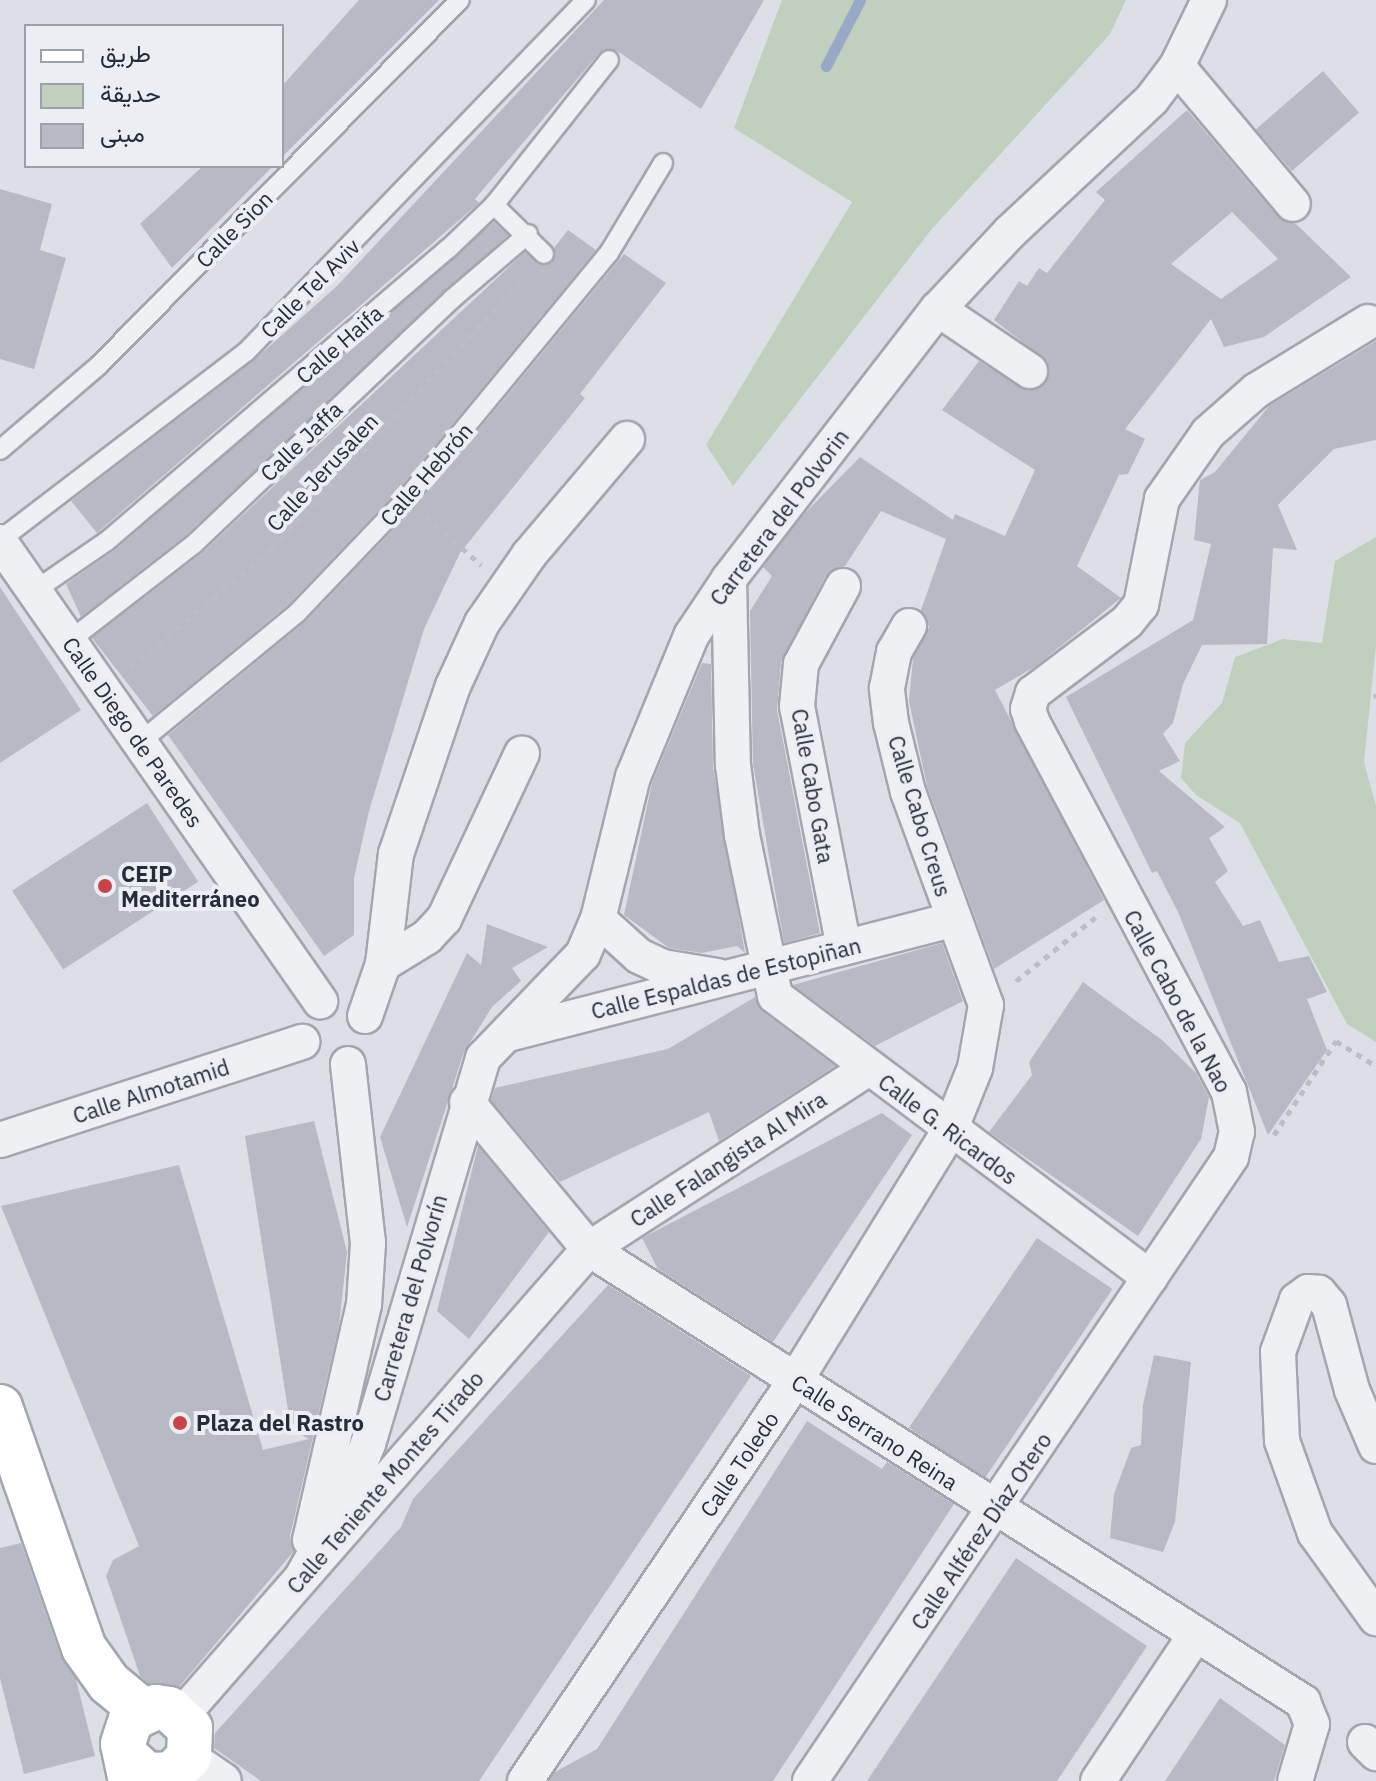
<!DOCTYPE html>
<html>
<head>
<meta charset="utf-8">
<style>
	body { margin:0 }
	#map { position:relative; width:1376px; height:1781px; overflow:hidden; background:#dcdfe6; font-family:"IBM Plex Sans",Vazirmatn,sans-serif }
	div>[style] { position:absolute }
	[style*='--x'] { left:calc(var(--x)*1px); top:calc(var(--y)*1px); width:calc(var(--w)*1px); rotate:calc(var(--a)*1deg) }
	.green>* { inset:0; background:#c0cfbe }
	.stream>* { height:11px; margin:-5.5px; padding:0 5.5px; transform-origin:5.5px; border-radius:5.5px; background:#98a9c5 }
	.building>* { inset:0; background:#b7bac5; transform-origin:0 0 }
	.path>* { height:5px; margin-top:-2.5px; transform-origin:0; background:repeating-linear-gradient(90deg,#bbbdc4 0 6px,transparent 0 12px) }
	.roads { filter:drop-shadow(2px 0 #a2a6af) drop-shadow(-2px 0 #a2a6af) drop-shadow(0 2px #a2a6af) drop-shadow(0 -2px #a2a6af) }
	.service>* { height:18px; margin:-9px; padding:0 9px; transform-origin:9px; border-radius:9px; background:#eff0f4 }
	.minor>* { height:34px; margin:-17px; padding:0 17px; transform-origin:17px; border-radius:17px; background:#eff0f4 }
	.secondary>* { height:44px; margin:-22px; padding:0 22px; transform-origin:22px; border-radius:22px; background:#fff }
	.dots>* { width:22px; height:22px; translate:-50% -50%; box-sizing:border-box; border:4px solid #ebeef3; border-radius:50% }
	span { translate:-50% -50%; white-space:nowrap; text-align:center; line-height:1.15; -webkit-text-stroke:8px #ebeef3; paint-order:stroke }
	.street-label { font-size:22px; color:#272c3b }
	.poi-label { font-size:22px; color:#272c3b; font-weight:700 }
	.left { translate:0 -50%; text-align:left }
	.legend { position:absolute; left:24px; top:24px; width:260px; height:144px; box-sizing:border-box; background:#ebeef3; border:2px solid #9da0a9; margin:0; padding:10px 14px; list-style:none; font-size:24px; color:#272c3b }
	.legend li { display:flex; align-items:center; gap:16px; height:40px }
	.legend b { width:40px; border:2px solid #9da0a9 }
</style>
</head>
<body>
<div id="map">
	<div class="green">
		<div style="clip-path:polygon(782px 0,1126px 0,1110px 34px,931px 230px,733px 486px,706px 445px,852px 202px,734px 128px)"></div>
		<div style="clip-path:polygon(1376px 537px,1376px 645px,1364px 762px,1376px 806px,1376px 1042px,1347px 1024px,1240px 823px,1196px 795px,1181px 778px,1185px 743px,1222px 703px,1235px 657px,1283px 639px,1322px 643px,1335px 561px)"></div>
	</div>
	<div class="stream">
		<div style="--x:826;--y:66;--w:74;--a:-62.7"></div>
	</div>
	<div class="building">
		<div style="clip-path:polygon(359px 0,439px 0,282px 157px,282px 86px)"></div>
		<div style="clip-path:polygon(604px 0,764px 0,701px 109px,616px 50px,600px 52px,475px 199px,479px 203px,97px 533px,71px 501px,253px 361px,337px 286px)"></div>
		<div style="left:1323px;top:71px;width:55px;height:89px;rotate:49deg"></div>
		<div style="clip-path:polygon(evenodd,1187px 110px,1278px 217px,1296px 224px,1351px 277px,1264px 337px,1224px 347px,1211px 319px,1125px 429px,1145px 439px,1128px 474px,1119px 475px,1077px 566px,1121px 598px,1036px 666px,995px 690px,1104px 900px,994px 969px,927px 786px,909px 701px,913px 659px,929px 627px,921px 610px,946px 539px,881px 511px,845px 566px,825px 577px,781px 662px,777px 710px,820px 933px,784px 943px,753px 764px,750px 611px,772px 576px,763px 567px,804px 514px,860px 457px,953px 520px,955px 514px,1005px 536px,1035px 470px,942px 410px,979px 361px,1028px 391px,1046px 383px,1048px 362px,994px 320px,1019px 281px,1027px 286px,1039px 268px,1047px 273px,1105px 200px,1096px 192px,1187px 110px,1232px 212px,1278px 259px,1221px 299px,1171px 264px,1232px 212px)"></div>
		<div style="clip-path:polygon(203px 166px,273px 166px,172px 268px,140px 224px)"></div>
		<div style="clip-path:polygon(0 189px,52px 204px,40px 250px,66px 258px,34px 369px,0 359px)"></div>
		<div style="clip-path:polygon(494px 222px,508px 235px,186px 535px,81px 617px,66px 584px,115px 550px)"></div>
		<div style="clip-path:polygon(568px 230px,596px 250px,397px 491px,289px 604px,153px 716px,92px 638px,202px 553px,525px 252px,540px 265px,552px 263px,554px 248px)"></div>
		<div style="clip-path:polygon(624px 254px,666px 283px,580px 394px,585px 398px,460px 553px,424px 629px,369px 811px,354px 878px,354px 935px,324px 956px,168px 735px,305px 622px,415px 507px)"></div>
		<div style="clip-path:polygon(1376px 341px,1376px 440px,1334px 449px,1278px 505px,1297px 550px,1273px 548px,1267px 644px,1202px 645px,1183px 684px,1173px 723px,1163px 734px,1180px 761px,1159px 771px,1225px 827px,1209px 838px,1228px 871px,1215px 882px,1243px 926px,1260px 920px,1279px 962px,1309px 956px,1327px 992px,1307px 999px,1327px 1050px,1268px 1135px,1178px 912px,1157px 871px,1152px 873px,1066px 697px,1193px 620px,1211px 544px,1194px 540px,1200px 480px,1215px 472px,1269px 406px)"></div>
		<div style="clip-path:polygon(0 587px,81px 710px,0 763px)"></div>
		<div style="clip-path:polygon(702px 663px,711px 664px,713px 767px,745px 953px,737px 946px,702px 953px,669px 948px,624px 915px,652px 783px)"></div>
		<div style="left:147px;top:803px;width:94px;height:161px;rotate:57deg"></div>
		<div style="clip-path:polygon(487px 924px,548px 947px,512px 968px,521px 981px,492px 1007px,464px 1052px,407px 1227px,380px 1137px,467px 953px,481px 965px)"></div>
		<div style="clip-path:polygon(942px 943px,963px 1001px,875px 1046px,793px 985px)"></div>
		<div style="clip-path:polygon(1083px 982px,1162px 1040px,1196px 1073px,1209px 1097px,1201px 1139px,1138px 1236px,989px 1132px,1032px 1075px,1029px 1062px)"></div>
		<div style="clip-path:polygon(755px 997px,763px 1012px,835px 1066px,719px 1141px,709px 1112px,560px 1182px,491px 1100px,495px 1088px,668px 1049px)"></div>
		<div style="clip-path:polygon(882px 1113px,912px 1135px,773px 1342px,658px 1269px,642px 1238px)"></div>
		<div style="clip-path:polygon(314px 1121px,347px 1252px,339px 1326px,290px 1536px,294px 1551px,179px 1687px,149px 1684px,140px 1676px,106px 1576px,113px 1560px,139px 1546px,1px 1206px,179px 1165px,263px 1450px,309px 1439px,291px 1429px,245px 1136px)"></div>
		<div style="clip-path:polygon(478px 1146px,549px 1232px,469px 1339px,437px 1311px)"></div>
		<div style="left:1037px;top:1238px;width:91px;height:229px;rotate:34deg"></div>
		<div style="clip-path:polygon(608px 1285px,751px 1376px,479px 1781px,261px 1781px,214px 1748px,215px 1733px,401px 1527px,413px 1499px)"></div>
		<div style="clip-path:polygon(1154px 1355px,1191px 1362px,1175px 1522px,1163px 1552px,1110px 1538px,1114px 1494px,1131px 1448px,1141px 1445px,1143px 1405px)"></div>
		<div style="clip-path:polygon(807px 1421px,882px 1469px,887px 1462px,954px 1504px,773px 1781px,549px 1781px,555px 1772px,597px 1749px)"></div>
		<div style="clip-path:polygon(21px 1543px,61px 1657px,76px 1679px,95px 1756px,24px 1774px,0 1678px,0 1548px)"></div>
		<div style="clip-path:polygon(1016px 1558px,1147px 1646px,1057px 1781px,867px 1781px)"></div>
		<div style="clip-path:polygon(1220px 1698px,1285px 1745px,1274px 1781px,1165px 1781px)"></div>
	</div>
	<div class="path">
		<div style="--x:426;--y:516;--w:74;--a:41.7"></div>
		<div style="--x:130;--y:668;--w:185;--a:-40"></div>
		<div style="--x:272;--y:549;--w:373;--a:-47.1"></div>
		<div style="--x:1376;--y:693;--w:5;--a:90"></div>
		<div style="--x:1016;--y:981;--w:102;--a:-38.7"></div>
		<div style="--x:1274;--y:1135;--w:113;--a:-56.6"></div>
		<div style="--x:1336;--y:1041;--w:47;--a:32"></div>
	</div>
	<div class="roads">
		<div class="service">
			<div style="--x:494;--y:205;--w:70;--a:44.4"></div>
			<div style="--x:0;--y:450;--w:130;--a:-40.6"></div>
			<div style="--x:99;--y:365;--w:513;--a:-45.32"></div>
			<div style="--x:0;--y:540;--w:310;--a:-37.4"></div>
			<div style="--x:246;--y:352;--w:489;--a:-46"></div>
			<div style="--x:34;--y:591;--w:88;--a:-34.4"></div>
			<div style="--x:107;--y:541;--w:449;--a:-40.6"></div>
			<div style="--x:448;--y:249;--w:64;--a:-43.7"></div>
			<div style="--x:494;--y:205;--w:185;--a:-51.6"></div>
			<div style="--x:69;--y:641;--w:158;--a:-37.8"></div>
			<div style="--x:194;--y:544;--w:356;--a:-43.5"></div>
			<div style="--x:452;--y:299;--w:100;--a:-40.5"></div>
			<div style="--x:140;--y:742;--w:203;--a:-39.4"></div>
			<div style="--x:297;--y:613;--w:158;--a:-46.3"></div>
			<div style="--x:406;--y:499;--w:319;--a:-50.5"></div>
			<div style="--x:609;--y:253;--w:105;--a:-59"></div>
		</div>
		<div class="minor">
			<div style="--x:1177;--y:66;--w:180;--a:50"></div>
			<div style="--x:938;--y:309;--w:111;--a:34"></div>
			<div style="--x:0;--y:542;--w:560;--a:55.12"></div>
			<div style="--x:729;--y:579;--w:186;--a:88.8"></div>
			<div style="--x:733;--y:765;--w:71;--a:82.7"></div>
			<div style="--x:742;--y:835;--w:164;--a:78.4"></div>
			<div style="--x:775;--y:996;--w:469;--a:36.9"></div>
			<div style="--x:843;--y:586;--w:89;--a:118.3"></div>
			<div style="--x:801;--y:664;--w:42;--a:95.4"></div>
			<div style="--x:797;--y:706;--w:246;--a:79"></div>
			<div style="--x:598;--y:919;--w:55;--a:42.1"></div>
			<div style="--x:639;--y:956;--w:26;--a:25"></div>
			<div style="--x:663;--y:967;--w:55;--a:9.5"></div>
			<div style="--x:383;--y:964;--w:52;--a:-31.5"></div>
			<div style="--x:427;--y:937;--w:25;--a:-47"></div>
			<div style="--x:444;--y:919;--w:183;--a:-64.8"></div>
			<div style="--x:365;--y:1016;--w:55;--a:-70.9"></div>
			<div style="--x:383;--y:964;--w:111;--a:-83.3"></div>
			<div style="--x:396;--y:854;--w:177;--a:-71.3"></div>
			<div style="--x:453;--y:686;--w:69;--a:-65.3"></div>
			<div style="--x:482;--y:623;--w:83;--a:-55.3"></div>
			<div style="--x:529;--y:555;--w:152;--a:-49.8"></div>
			<div style="--x:508;--y:1034;--w:459;--a:-14.4"></div>
			<div style="--x:467;--y:1102;--w:191;--a:50.3"></div>
			<div style="--x:589;--y:1249;--w:846;--a:32.39"></div>
			<div style="--x:1303;--y:1702;--w:24;--a:68"></div>
			<div style="--x:1312;--y:1724;--w:59;--a:106.6"></div>
			<div style="--x:0;--y:1140;--w:318;--a:-18"></div>
			<div style="--x:1376;--y:1446;--w:61;--a:-113.2"></div>
			<div style="--x:1352;--y:1390;--w:88;--a:-105.1"></div>
			<div style="--x:1329;--y:1305;--w:16;--a:-130"></div>
			<div style="--x:1319;--y:1293;--w:11;--a:-175"></div>
			<div style="--x:1308;--y:1292;--w:14;--a:144"></div>
			<div style="--x:1297;--y:1300;--w:55;--a:110.1"></div>
			<div style="--x:1278;--y:1352;--w:89;--a:87.4"></div>
			<div style="--x:1282;--y:1441;--w:98;--a:70.3"></div>
			<div style="--x:1315;--y:1533;--w:105;--a:54.3"></div>
			<div style="--x:310;--y:1540;--w:241;--a:-77.1"></div>
			<div style="--x:364;--y:1305;--w:62;--a:-86.3"></div>
			<div style="--x:368;--y:1243;--w:180;--a:-96.4"></div>
			<div style="--x:302;--y:1577;--w:88;--a:-60.8"></div>
			<div style="--x:345;--y:1500;--w:61;--a:-67.7"></div>
			<div style="--x:368;--y:1444;--w:403;--a:-73.4"></div>
			<div style="--x:483;--y:1058;--w:144;--a:-46.1"></div>
			<div style="--x:583;--y:954;--w:38;--a:-67"></div>
			<div style="--x:598;--y:919;--w:146;--a:-76.2"></div>
			<div style="--x:633;--y:777;--w:152;--a:-67.6"></div>
			<div style="--x:691;--y:636;--w:69;--a:-56.3"></div>
			<div style="--x:729;--y:579;--w:341;--a:-52.3"></div>
			<div style="--x:938;--y:309;--w:104;--a:-46.9"></div>
			<div style="--x:1009;--y:233;--w:196;--a:-43.1"></div>
			<div style="--x:1152;--y:99;--w:41;--a:-52.9"></div>
			<div style="--x:1177;--y:66;--w:73;--a:-64.1"></div>
			<div style="--x:181;--y:1716;--w:620;--a:-48.86"></div>
			<div style="--x:589;--y:1249;--w:331;--a:-32.9"></div>
			<div style="--x:1365;--y:1742;--w:16;--a:45"></div>
			<div style="--x:189;--y:1757;--w:42;--a:34.4"></div>
			<div style="--x:525;--y:1781;--w:483;--a:-56"></div>
			<div style="--x:795;--y:1381;--w:295;--a:-58.3"></div>
			<div style="--x:950;--y:1130;--w:67;--a:-68"></div>
			<div style="--x:975;--y:1068;--w:64;--a:-80.1"></div>
			<div style="--x:986;--y:1005;--w:227;--a:-110.1"></div>
			<div style="--x:908;--y:792;--w:71;--a:-103.8"></div>
			<div style="--x:891;--y:723;--w:35;--a:-97"></div>
			<div style="--x:887;--y:688;--w:37;--a:-79"></div>
			<div style="--x:894;--y:652;--w:30;--a:-60"></div>
			<div style="--x:810;--y:1781;--w:753;--a:-55.99"></div>
			<div style="--x:1231;--y:1157;--w:26;--a:-77"></div>
			<div style="--x:1237;--y:1132;--w:41;--a:-101.3"></div>
			<div style="--x:1229;--y:1092;--w:420;--a:-118"></div>
			<div style="--x:1032;--y:721;--w:13;--a:-108"></div>
			<div style="--x:1028;--y:709;--w:17;--a:-73"></div>
			<div style="--x:1033;--y:693;--w:118;--a:-37.1"></div>
			<div style="--x:1127;--y:622;--w:22;--a:-51"></div>
			<div style="--x:1141;--y:605;--w:108;--a:-78.8"></div>
			<div style="--x:1162;--y:499;--w:80;--a:-55.1"></div>
			<div style="--x:1208;--y:433;--w:65;--a:-41.3"></div>
			<div style="--x:1257;--y:390;--w:130;--a:-31.5"></div>
			<div style="--x:1098;--y:1781;--w:173;--a:-56.3"></div>
		</div>
		<div class="secondary">
			<div style="--x:0;--y:1407;--w:255;--a:70.8"></div>
			<div style="--x:84;--y:1648;--w:43;--a:54.5"></div>
			<div style="--x:109;--y:1683;--w:44;--a:39.5"></div>
			<div style="--x:127;--y:1757;--w:27;--a:42"></div>
			<div style="--x:147;--y:1775;--w:25;--a:-2"></div>
			<div style="--x:172;--y:1774;--w:24;--a:-45"></div>
			<div style="--x:189;--y:1757;--w:29;--a:-88"></div>
			<div style="--x:190;--y:1728;--w:28;--a:-138"></div>
			<div style="--x:169;--y:1709;--w:13;--a:-171"></div>
			<div style="--x:156;--y:1707;--w:28;--a:154"></div>
			<div style="--x:131;--y:1719;--w:26;--a:108"></div>
			<div style="--x:123;--y:1744;--w:38;--a:78"></div>
		</div>
	</div>
	<div class="dots">
		<div style="left:105px;top:886px;background:#c7454a"></div>
		<div style="left:180px;top:1423px;background:#c7454a"></div>
	</div>
	<div class="street-label">
		<span style="left:234px;top:229px;rotate:-45deg">Calle Sion</span>
		<span style="left:310px;top:288px;rotate:-45deg">Calle Tel Aviv</span>
		<span style="left:339px;top:344px;rotate:-41deg">Calle Haifa</span>
		<span style="left:301px;top:441px;rotate:-44deg">Calle Jaffa</span>
		<span style="left:322px;top:472px;rotate:-47deg">Calle Jerusalen</span>
		<span style="left:426px;top:474px;rotate:-49deg">Calle Hebrón</span>
		<span style="left:779px;top:517px;rotate:-53deg">Carretera del Polvorin</span>
		<span style="left:133px;top:732px;rotate:55deg">Calle Diego de Paredes</span>
		<span style="left:813px;top:786px;rotate:80deg">Calle Cabo Gata</span>
		<span style="left:920px;top:816px;rotate:73deg">Calle Cabo Creus</span>
		<span style="left:726px;top:978px;rotate:-14deg">Calle Espaldas de Estopiñan</span>
		<span style="left:1178px;top:1001px;rotate:62deg">Calle Cabo de la Nao</span>
		<span style="left:151px;top:1091px;rotate:-18deg">Calle Almotamid</span>
		<span style="left:948px;top:1129px;rotate:37deg">Calle G. Ricardos</span>
		<span style="left:728px;top:1159px;rotate:-33deg">Calle Falangista Al Mira</span>
		<span style="left:410px;top:1298px;rotate:-74deg">Carretera del Polvorín</span>
		<span style="left:875px;top:1432px;rotate:33deg">Calle Serrano Reina</span>
		<span style="left:739px;top:1464px;rotate:-56deg">Calle Toledo</span>
		<span style="left:385px;top:1482px;rotate:-49deg">Calle Teniente Montes Tirado</span>
		<span style="left:981px;top:1531px;rotate:-56deg">Calle Alférez Díaz Otero</span>
	</div>
	<div class="poi-label">
		<span class="left" style="left:121px;top:886px">CEIP<br>Mediterráneo</span>
		<span class="left" style="left:196px;top:1423px">Plaza del Rastro</span>
	</div>
	<ul class="legend">
	<li><b style="height:10px;background:#fff"></b>طريق</li>
	<li><b style="height:22px;background:#c0cfbe"></b>حديقة</li>
	<li><b style="height:22px;background:#b7bac5"></b>مبنى</li>
	</ul>
</div>
</body>
</html>
